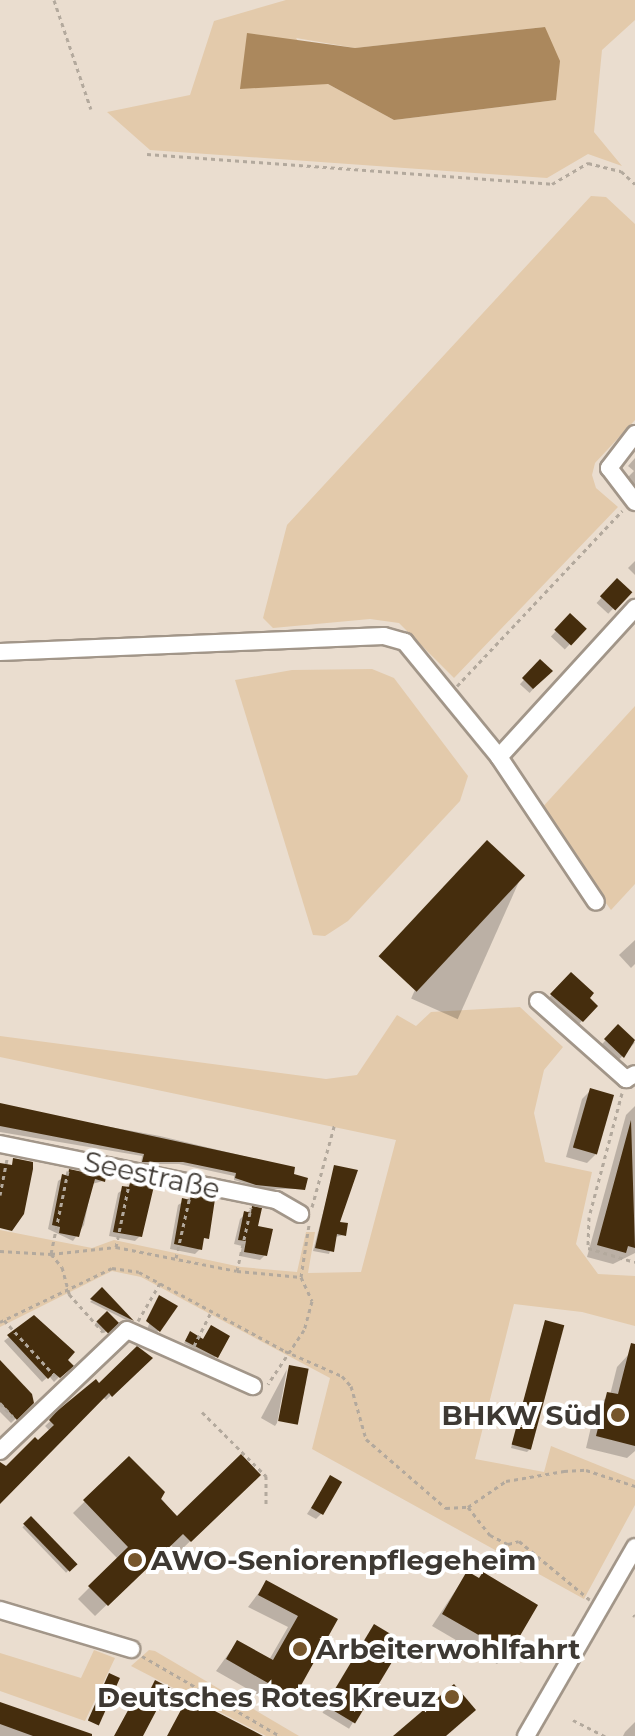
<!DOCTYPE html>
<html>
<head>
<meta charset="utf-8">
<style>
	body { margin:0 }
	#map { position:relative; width:635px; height:1736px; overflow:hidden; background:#eaddcf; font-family:Montserrat,sans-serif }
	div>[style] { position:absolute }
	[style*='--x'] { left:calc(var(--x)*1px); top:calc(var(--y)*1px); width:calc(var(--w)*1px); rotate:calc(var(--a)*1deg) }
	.green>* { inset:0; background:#e3caab }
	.water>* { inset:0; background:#ab885d }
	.shadow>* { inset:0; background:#0003; transform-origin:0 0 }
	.building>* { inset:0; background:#452d0d; transform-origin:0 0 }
	.path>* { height:3px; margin-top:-1.5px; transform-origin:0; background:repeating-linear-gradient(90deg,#b3a99d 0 4px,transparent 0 8px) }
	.roads { filter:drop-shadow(2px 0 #a29689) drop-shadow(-2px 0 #a29689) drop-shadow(0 2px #a29689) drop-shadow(0 -2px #a29689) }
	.minor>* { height:16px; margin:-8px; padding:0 8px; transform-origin:8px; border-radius:8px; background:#fff }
	.dots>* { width:22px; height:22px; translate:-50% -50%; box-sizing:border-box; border:4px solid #fff; border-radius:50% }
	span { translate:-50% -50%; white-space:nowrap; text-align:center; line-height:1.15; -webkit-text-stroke:8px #fff; paint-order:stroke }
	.street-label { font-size:28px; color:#3e3933 }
	.poi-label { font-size:28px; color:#3e3933; font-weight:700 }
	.right { translate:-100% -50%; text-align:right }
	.left { translate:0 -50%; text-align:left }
</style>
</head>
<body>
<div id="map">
	<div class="green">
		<div style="clip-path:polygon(evenodd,286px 0,635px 0,635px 20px,602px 50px,594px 132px,622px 166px,588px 154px,547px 178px,150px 150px,107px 112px,190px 95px,214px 21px,286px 0,545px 27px,556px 100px,394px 120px,328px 84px,296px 38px,355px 48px,545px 27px)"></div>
		<div style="clip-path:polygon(591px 196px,606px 197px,635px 224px,635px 420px,595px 463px,592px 475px,596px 488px,618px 507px,454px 678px,399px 623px,370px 619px,273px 628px,263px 618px,287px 525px)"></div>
		<div style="clip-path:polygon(372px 669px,394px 678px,468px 776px,460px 801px,348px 921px,325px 936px,313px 935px,235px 680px,292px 670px)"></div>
		<div style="clip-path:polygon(635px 706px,635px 884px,611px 910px,539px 811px)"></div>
		<div style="clip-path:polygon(520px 1007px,563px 1047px,544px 1070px,534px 1113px,545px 1162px,592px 1172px,576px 1244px,598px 1274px,635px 1276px,635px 1326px,582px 1312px,514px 1304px,475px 1459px,544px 1472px,551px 1446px,635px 1480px,635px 1505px,584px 1599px,312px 1449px,330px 1378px,141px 1277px,112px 1271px,0 1327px,0 1230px,92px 1248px,114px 1240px,241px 1267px,297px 1272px,306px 1232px,315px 1232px,308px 1273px,361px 1272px,396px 1140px,0 1057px,0 1036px,326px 1079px,357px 1075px,397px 1015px,416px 1026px,431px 1012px)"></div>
		<div style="clip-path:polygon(94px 1650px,115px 1658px,85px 1721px,0 1691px,0 1653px,81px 1678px)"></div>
		<div style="clip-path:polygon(149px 1650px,155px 1651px,299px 1736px,266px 1736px,131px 1666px)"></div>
	</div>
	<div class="water">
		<div style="clip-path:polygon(545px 27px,560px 61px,556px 100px,394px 120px,328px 84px,240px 89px,247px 33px,355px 48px)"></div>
	</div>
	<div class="shadow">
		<div style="clip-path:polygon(635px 458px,635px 490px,625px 480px,634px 471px,628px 466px)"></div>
		<div style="clip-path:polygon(635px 561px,635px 575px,628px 568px)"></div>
		<div style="left:617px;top:581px;width:16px;height:30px;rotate:43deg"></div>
		<div style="left:570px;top:616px;width:19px;height:28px;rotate:43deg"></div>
		<div style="left:540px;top:662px;width:13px;height:30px;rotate:42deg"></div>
		<div style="left:475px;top:855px;width:51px;height:157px;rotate:24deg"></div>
		<div style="clip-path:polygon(635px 940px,635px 964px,631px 968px,619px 955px)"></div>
		<div style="clip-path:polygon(571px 974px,596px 1007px,576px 1027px,546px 1001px)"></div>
		<div style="left:618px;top:1027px;width:23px;height:26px;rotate:43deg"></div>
		<div style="clip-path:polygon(591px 1090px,596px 1154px,587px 1163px,566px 1157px,582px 1099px)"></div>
		<div style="clip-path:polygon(635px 1106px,635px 1253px,613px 1264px,587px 1257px,626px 1115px)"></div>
		<div style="clip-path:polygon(0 1107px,160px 1136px,293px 1168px,291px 1176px,303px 1189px,263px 1189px,234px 1180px,234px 1176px,179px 1164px,141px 1164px,142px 1156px,0 1132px)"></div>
		<div style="clip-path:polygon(335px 1167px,356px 1172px,337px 1223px,344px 1235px,335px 1237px,329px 1254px,313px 1251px)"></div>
		<div style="clip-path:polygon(70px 1172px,103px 1181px,92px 1184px,84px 1225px,73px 1241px,48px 1229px,58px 1181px)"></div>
		<div style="clip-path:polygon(131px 1184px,140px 1236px,135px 1241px,109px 1236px,118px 1193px)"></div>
		<div style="clip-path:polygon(192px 1196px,200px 1249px,195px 1254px,170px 1249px,178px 1205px)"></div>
		<div style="clip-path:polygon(252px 1208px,265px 1255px,260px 1260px,240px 1256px,242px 1246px,234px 1244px,240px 1219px)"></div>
		<div style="clip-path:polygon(102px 1290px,131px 1320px,130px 1322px,90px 1302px)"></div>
		<div style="clip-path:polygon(157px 1300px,175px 1306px,156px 1334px,147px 1330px)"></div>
		<div style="left:107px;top:1313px;width:13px;height:16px;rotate:48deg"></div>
		<div style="clip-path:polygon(34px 1317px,65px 1360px,66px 1370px,54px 1382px,49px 1376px,42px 1382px,4px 1341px)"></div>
		<div style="clip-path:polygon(545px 1322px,530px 1449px,527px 1452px,511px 1448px)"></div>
		<div style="clip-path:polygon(188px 1336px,203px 1341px,227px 1336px,214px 1359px,184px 1343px)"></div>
		<div style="clip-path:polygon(629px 1354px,635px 1356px,635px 1451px,627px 1458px,586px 1448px,596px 1406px,610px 1395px,617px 1367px)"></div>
		<div style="clip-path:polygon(150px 1359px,106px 1400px,103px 1397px,0 1500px,0 1465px,7px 1468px,50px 1431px,45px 1426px,59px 1413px)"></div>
		<div style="clip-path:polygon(0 1365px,32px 1403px,11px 1423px,0 1412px)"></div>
		<div style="clip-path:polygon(287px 1369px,277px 1423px,275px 1426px,261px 1418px)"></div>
		<div style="clip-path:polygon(129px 1458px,177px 1518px,258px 1475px,178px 1553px,170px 1544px,95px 1616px,78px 1599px,118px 1559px,73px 1513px)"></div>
		<div style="clip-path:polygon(331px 1477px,322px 1513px,316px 1519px,307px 1514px)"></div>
		<div style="left:31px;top:1519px;width:63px;height:12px;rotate:46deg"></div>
		<div style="clip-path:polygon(467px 1573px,509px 1652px,497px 1664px,432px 1626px)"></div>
		<div style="clip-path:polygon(267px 1582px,335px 1620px,281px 1708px,216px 1671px,237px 1642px,269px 1660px,288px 1627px,248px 1607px)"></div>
		<div style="left:374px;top:1627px;width:31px;height:100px;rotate:31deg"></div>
		<div style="clip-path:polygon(155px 1682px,259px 1736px,168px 1736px,181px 1711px,160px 1700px,141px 1736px,115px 1736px,140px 1709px)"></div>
		<div style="clip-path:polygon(0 1704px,79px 1736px,0 1736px)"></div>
		<div style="clip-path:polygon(635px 1722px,635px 1736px,623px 1736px,625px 1732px)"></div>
	</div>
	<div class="building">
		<div style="left:617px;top:578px;width:21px;height:25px;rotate:43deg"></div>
		<div style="left:570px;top:613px;width:23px;height:23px;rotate:43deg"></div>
		<div style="clip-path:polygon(540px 659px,553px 671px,533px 689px,522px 678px)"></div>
		<div style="left:487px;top:840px;width:52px;height:159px;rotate:43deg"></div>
		<div style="clip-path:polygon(571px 972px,594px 993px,590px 998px,598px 1006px,583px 1022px,550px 994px)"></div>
		<div style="clip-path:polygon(618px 1024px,635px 1040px,624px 1058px,604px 1039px)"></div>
		<div style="left:590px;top:1088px;width:25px;height:62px;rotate:16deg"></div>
		<div style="clip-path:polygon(0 1103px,295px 1167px,294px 1174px,308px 1178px,305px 1190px,256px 1185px,235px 1178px,236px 1173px,183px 1162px,142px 1162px,144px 1154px,0 1126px)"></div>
		<div style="clip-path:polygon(631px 1120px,635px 1248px,628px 1246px,626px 1253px,597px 1245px)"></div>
		<div style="clip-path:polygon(13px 1158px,33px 1162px,33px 1169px,24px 1214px,12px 1231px,0 1228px,0 1163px,12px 1165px)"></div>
		<div style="clip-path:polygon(334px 1165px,358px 1170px,340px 1222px,348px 1223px,346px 1236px,337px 1234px,334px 1252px,315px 1248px)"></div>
		<div style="clip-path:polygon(69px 1169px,106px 1177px,105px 1182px,95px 1179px,79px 1237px,59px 1233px,60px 1227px,52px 1225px,62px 1174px,68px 1176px)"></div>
		<div style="clip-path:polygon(130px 1182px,154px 1186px,142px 1237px,113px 1232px,122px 1186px,129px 1187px)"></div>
		<div style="clip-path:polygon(191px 1194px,215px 1199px,209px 1239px,204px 1238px,202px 1250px,174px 1244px,182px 1198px,190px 1200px)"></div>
		<div style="clip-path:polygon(252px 1206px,262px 1208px,258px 1226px,273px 1229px,267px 1256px,244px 1252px,246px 1241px,238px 1240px,244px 1211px,251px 1213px)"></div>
		<div style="clip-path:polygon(102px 1287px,134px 1321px,90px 1299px)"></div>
		<div style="clip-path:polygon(159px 1295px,178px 1306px,160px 1332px,146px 1321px)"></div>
		<div style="left:107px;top:1311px;width:17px;height:15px;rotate:45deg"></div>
		<div style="clip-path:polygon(34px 1315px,75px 1352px,68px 1360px,74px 1366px,60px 1378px,54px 1373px,48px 1379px,7px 1335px)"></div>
		<div style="left:545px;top:1320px;width:20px;height:129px;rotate:15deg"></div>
		<div style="clip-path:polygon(211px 1325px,230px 1336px,218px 1358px,185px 1341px,190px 1331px,203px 1339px)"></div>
		<div style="clip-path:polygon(631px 1343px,635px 1344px,635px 1446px,596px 1436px,607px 1392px,618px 1394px)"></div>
		<div style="clip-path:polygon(137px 1346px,153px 1358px,112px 1397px,109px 1393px,0 1504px,0 1462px,6px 1466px,35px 1437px,38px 1440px,54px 1425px,49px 1420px,57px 1411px,96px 1379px,99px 1383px)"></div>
		<div style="clip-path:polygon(0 1360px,32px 1394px,34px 1403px,17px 1420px,0 1402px)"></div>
		<div style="left:289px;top:1365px;width:20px;height:57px;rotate:11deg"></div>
		<div style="clip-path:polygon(241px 1454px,261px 1475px,191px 1542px,183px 1534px,108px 1606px,88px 1586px,128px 1547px,83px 1500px,129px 1456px,165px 1492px,161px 1499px,177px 1516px)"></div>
		<div style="left:330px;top:1475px;width:14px;height:38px;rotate:30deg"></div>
		<div style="left:31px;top:1516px;width:67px;height:11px;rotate:46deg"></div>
		<div style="clip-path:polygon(467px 1571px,479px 1578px,483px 1572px,538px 1605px,510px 1653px,442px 1614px)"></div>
		<div style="clip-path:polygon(266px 1580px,338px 1619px,294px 1698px,226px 1659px,237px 1640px,273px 1660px,298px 1616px,258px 1595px)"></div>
		<div style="left:374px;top:1624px;width:35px;height:95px;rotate:31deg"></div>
		<div style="left:109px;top:1673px;width:12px;height:52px;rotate:24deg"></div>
		<div style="clip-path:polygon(155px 1680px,263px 1736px,167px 1736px,182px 1708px,163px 1698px,143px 1736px,114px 1736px,132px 1703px,141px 1708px)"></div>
		<div style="clip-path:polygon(454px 1684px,476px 1710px,446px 1736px,393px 1736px)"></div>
		<div style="clip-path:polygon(0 1702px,92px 1734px,92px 1736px,33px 1736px,0 1724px)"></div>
	</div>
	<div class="path">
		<div style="--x:54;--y:0;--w:115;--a:71.3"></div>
		<div style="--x:147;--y:154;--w:406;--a:4.2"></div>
		<div style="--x:552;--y:184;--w:42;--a:-30.3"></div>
		<div style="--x:588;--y:163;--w:34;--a:14"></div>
		<div style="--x:621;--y:171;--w:19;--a:43"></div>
		<div style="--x:457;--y:686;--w:241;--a:-46.7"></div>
		<div style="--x:622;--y:1093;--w:128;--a:104.9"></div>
		<div style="--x:589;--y:1217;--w:31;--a:92"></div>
		<div style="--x:588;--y:1248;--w:49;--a:16.6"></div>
		<div style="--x:68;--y:1171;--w:85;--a:101.6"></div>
		<div style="--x:51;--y:1254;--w:65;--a:-6.1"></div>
		<div style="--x:116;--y:1247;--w:123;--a:11.2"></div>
		<div style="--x:237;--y:1271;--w:64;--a:5.4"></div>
		<div style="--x:301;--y:1277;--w:26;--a:65"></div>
		<div style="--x:312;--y:1301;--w:30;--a:105"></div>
		<div style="--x:304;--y:1330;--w:65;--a:123.7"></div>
		<div style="--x:0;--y:1195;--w:37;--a:-79"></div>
		<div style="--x:312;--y:1207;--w:87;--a:-74.7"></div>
		<div style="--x:116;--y:1247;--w:64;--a:-78.3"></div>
		<div style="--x:0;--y:1251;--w:51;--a:3.4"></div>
		<div style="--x:51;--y:1254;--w:17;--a:50"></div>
		<div style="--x:62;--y:1267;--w:28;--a:75"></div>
		<div style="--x:69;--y:1294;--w:51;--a:48.2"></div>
		<div style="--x:176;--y:1258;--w:64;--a:-77.3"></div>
		<div style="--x:237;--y:1271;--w:65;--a:-77.5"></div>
		<div style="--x:301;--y:1277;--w:53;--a:-81.3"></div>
		<div style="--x:4;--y:1320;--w:76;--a:47.7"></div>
		<div style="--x:138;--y:1321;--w:44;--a:-59.9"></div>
		<div style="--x:0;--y:1322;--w:124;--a:-25.7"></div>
		<div style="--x:112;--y:1268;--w:27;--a:8"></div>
		<div style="--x:139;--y:1272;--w:166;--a:28.4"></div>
		<div style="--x:285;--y:1351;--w:62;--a:23.7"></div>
		<div style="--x:342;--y:1376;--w:13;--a:48"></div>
		<div style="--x:351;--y:1386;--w:55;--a:74.2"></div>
		<div style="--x:366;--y:1439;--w:106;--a:40.8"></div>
		<div style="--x:446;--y:1508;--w:22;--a:-3"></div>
		<div style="--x:468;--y:1507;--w:46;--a:-34.4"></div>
		<div style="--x:506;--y:1481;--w:59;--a:-9.8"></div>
		<div style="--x:564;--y:1471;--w:22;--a:-3"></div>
		<div style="--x:586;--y:1470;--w:52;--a:18.1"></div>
		<div style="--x:194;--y:1346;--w:40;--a:-63.4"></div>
		<div style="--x:0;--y:1403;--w:19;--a:47"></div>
		<div style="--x:202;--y:1412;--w:91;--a:45"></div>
		<div style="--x:266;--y:1476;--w:28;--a:90"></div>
		<div style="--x:468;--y:1507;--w:36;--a:52"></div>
		<div style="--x:490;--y:1535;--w:20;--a:27"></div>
		<div style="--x:508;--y:1544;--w:11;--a:-15"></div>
		<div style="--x:519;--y:1541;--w:92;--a:39.7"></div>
		<div style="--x:633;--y:1615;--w:2;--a:27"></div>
		<div style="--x:142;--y:1656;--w:160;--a:30.1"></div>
		<div style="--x:573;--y:1720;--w:36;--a:27"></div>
	</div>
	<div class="roads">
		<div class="minor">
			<div style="--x:635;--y:434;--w:43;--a:127.4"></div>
			<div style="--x:609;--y:468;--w:43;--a:52.6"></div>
			<div style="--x:0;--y:652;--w:384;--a:-2.4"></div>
			<div style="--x:384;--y:636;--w:22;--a:16"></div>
			<div style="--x:405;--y:642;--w:149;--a:50.7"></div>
			<div style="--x:499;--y:757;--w:174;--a:56.2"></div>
			<div style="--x:499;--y:757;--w:202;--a:-47.6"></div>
			<div style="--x:538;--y:1001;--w:118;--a:41.6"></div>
			<div style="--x:626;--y:1079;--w:10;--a:-29"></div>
			<div style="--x:0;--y:1144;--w:282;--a:11.5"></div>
			<div style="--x:276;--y:1200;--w:28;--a:30"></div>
			<div style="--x:0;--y:1451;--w:175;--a:-43.6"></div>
			<div style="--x:127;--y:1330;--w:138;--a:24"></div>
			<div style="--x:0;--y:1610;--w:137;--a:16.6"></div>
			<div style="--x:526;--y:1736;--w:218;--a:-60"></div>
		</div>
	</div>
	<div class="dots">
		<div style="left:618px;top:1415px;background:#76562c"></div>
		<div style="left:135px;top:1560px;background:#76562c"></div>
		<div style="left:300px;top:1649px;background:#76562c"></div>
		<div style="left:452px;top:1697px;background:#76562c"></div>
	</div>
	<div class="street-label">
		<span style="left:152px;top:1175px;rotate:12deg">Seestraße</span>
	</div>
	<div class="poi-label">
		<span class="right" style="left:602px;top:1415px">BHKW Süd</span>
		<span class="left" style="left:151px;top:1560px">AWO-Seniorenpflegeheim</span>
		<span class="left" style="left:316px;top:1649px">Arbeiterwohlfahrt</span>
		<span class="right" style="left:436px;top:1697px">Deutsches Rotes Kreuz</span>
	</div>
</div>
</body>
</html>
